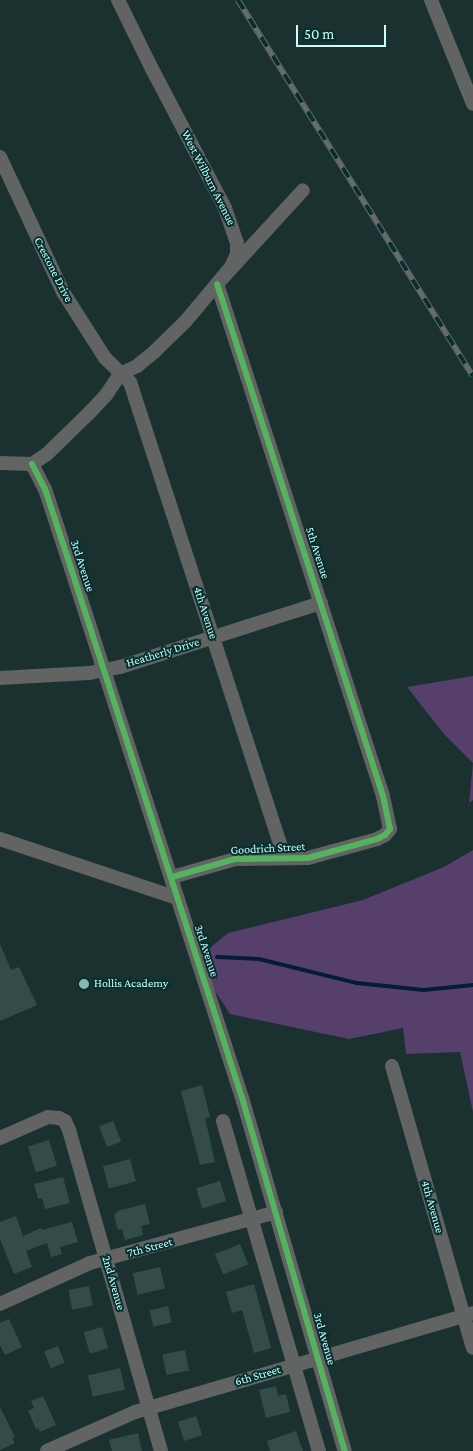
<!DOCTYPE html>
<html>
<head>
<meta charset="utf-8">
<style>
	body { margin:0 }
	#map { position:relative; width:473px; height:1451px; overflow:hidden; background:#1b3130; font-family:"Crimson Pro",serif }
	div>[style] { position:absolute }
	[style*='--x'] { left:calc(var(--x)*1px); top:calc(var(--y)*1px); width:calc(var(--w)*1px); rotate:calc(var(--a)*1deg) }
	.green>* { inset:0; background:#573f6c }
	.stream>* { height:4px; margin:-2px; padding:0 2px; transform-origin:2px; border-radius:2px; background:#041d35 }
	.building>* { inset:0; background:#344c48; transform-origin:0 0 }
	.minor>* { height:14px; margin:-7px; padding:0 7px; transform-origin:7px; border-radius:7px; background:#626363 }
	.rail>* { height:5.5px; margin-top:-2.75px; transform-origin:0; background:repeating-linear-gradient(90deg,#062f2e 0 11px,#666d6d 0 22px); box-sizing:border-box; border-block:1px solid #666d6d }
	.cycleway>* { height:6px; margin:-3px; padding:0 3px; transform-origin:3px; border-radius:3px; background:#56b35d }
	.dots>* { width:14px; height:14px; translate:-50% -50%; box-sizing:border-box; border:2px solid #062f2e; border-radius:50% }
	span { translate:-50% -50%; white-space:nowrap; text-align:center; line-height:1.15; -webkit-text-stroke:4px #062f2e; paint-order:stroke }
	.street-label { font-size:12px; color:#c9fefa }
	.poi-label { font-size:12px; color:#c9fefa }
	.left { translate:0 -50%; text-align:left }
	.scale { position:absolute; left:296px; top:25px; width:90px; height:22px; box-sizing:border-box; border:2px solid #c9fefa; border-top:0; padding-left:6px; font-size:15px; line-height:18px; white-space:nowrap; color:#c9fefa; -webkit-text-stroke:4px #062f2e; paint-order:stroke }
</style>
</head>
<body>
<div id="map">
	<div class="green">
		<div style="clip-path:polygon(473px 676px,473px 800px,469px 803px,473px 763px,444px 734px,407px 687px)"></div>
		<div style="clip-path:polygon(473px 850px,473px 1112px,460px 1052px,406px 1054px,403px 1028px,349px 1039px,230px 1014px,195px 960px,228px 933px,363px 900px,444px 867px)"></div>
	</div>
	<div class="stream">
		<div style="--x:217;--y:957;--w:42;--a:2.7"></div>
		<div style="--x:259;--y:959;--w:101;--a:13.8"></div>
		<div style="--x:357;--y:983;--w:67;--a:6"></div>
		<div style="--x:424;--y:990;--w:49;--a:-5.8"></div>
	</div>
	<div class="building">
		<div style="clip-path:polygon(0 944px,11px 970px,19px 967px,37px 1005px,0 1021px)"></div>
		<div style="clip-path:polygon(202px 1085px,210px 1117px,205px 1118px,215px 1162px,200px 1165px,181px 1091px)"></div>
		<div style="left:113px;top:1121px;width:22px;height:15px;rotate:68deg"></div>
		<div style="left:49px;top:1140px;width:27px;height:22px;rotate:73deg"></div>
		<div style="left:130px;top:1159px;width:23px;height:28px;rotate:75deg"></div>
		<div style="clip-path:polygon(63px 1177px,70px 1203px,45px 1209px,42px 1198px,38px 1199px,34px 1184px)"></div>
		<div style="left:220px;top:1181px;width:21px;height:25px;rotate:73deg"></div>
		<div style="clip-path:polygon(145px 1204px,150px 1224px,141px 1226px,143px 1235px,125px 1240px,122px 1229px,118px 1230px,114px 1215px,118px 1211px)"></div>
		<div style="clip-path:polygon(16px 1216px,23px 1236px,41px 1228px,42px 1230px,72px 1222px,78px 1242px,60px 1247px,62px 1254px,51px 1257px,47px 1243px,26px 1251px,32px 1267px,14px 1274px,0 1239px,0 1222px)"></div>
		<div style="left:240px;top:1244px;width:22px;height:27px;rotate:68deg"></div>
		<div style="left:160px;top:1267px;width:22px;height:28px;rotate:77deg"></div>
		<div style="clip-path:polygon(254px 1284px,271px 1348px,254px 1353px,242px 1310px,232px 1313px,226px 1292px)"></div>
		<div style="left:89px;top:1286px;width:20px;height:21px;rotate:79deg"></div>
		<div style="left:168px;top:1306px;width:17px;height:19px;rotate:77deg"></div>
		<div style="clip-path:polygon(9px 1319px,22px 1347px,5px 1355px,0 1345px,0 1323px)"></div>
		<div style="left:102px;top:1327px;width:22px;height:19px;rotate:74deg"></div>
		<div style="left:58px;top:1346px;width:18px;height:15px;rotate:68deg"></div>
		<div style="left:185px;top:1350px;width:21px;height:23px;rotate:79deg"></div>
		<div style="left:120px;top:1368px;width:22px;height:33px;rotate:77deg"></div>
		<div style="clip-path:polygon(276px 1386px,278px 1396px,286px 1394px,290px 1412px,266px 1418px,259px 1390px)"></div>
		<div style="clip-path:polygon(43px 1396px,56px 1425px,40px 1432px,38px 1428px,36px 1429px,28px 1411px,34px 1408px,31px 1401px)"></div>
		<div style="clip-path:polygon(0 1407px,15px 1437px,12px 1438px,15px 1443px,0 1450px)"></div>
		<div style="left:196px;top:1416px;width:20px;height:19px;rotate:72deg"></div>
		<div style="clip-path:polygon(296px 1431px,303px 1451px,270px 1451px,267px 1441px)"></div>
		<div style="clip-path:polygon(138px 1433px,142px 1451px,112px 1451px,109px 1440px)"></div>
	</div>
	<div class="minor">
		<div style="--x:431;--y:0;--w:112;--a:68"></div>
		<div style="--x:0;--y:157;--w:149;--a:65"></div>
		<div style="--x:63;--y:292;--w:78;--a:57.5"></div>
		<div style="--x:105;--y:358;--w:35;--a:44"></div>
		<div style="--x:130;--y:382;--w:499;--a:72"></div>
		<div style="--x:0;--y:463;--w:32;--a:2"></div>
		<div style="--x:32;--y:464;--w:28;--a:63"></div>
		<div style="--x:45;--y:489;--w:71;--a:71.8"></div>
		<div style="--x:67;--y:556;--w:573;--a:72.1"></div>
		<div style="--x:243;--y:1101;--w:365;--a:73.8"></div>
		<div style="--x:32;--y:464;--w:18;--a:-34"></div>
		<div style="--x:47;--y:454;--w:62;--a:-44.3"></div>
		<div style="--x:91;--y:411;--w:22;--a:-47"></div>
		<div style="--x:106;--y:395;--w:25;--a:-56"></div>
		<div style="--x:120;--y:374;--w:19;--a:-25"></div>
		<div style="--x:137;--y:366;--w:22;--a:-39"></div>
		<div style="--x:154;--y:352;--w:43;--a:-44.1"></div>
		<div style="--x:185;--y:322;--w:72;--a:-50.1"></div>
		<div style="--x:231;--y:267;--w:14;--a:-65"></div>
		<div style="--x:237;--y:254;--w:11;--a:-90"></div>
		<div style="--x:237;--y:243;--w:37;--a:-109"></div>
		<div style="--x:225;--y:208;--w:157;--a:-117.7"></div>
		<div style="--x:152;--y:69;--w:77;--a:-116.2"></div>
		<div style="--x:0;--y:678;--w:89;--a:-3.2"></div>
		<div style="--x:89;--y:673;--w:32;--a:-11"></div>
		<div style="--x:120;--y:667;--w:211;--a:-17.7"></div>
		<div style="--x:0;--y:839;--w:187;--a:18.4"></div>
		<div style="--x:172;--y:877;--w:66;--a:-15.9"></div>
		<div style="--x:235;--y:859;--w:73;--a:-0.8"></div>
		<div style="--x:308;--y:858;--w:72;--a:-15.4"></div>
		<div style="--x:377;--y:839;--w:9;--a:-27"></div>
		<div style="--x:385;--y:835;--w:8;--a:-50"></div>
		<div style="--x:390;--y:829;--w:34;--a:-102"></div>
		<div style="--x:383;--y:796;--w:538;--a:-107.96"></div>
		<div style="--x:217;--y:284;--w:127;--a:-47.5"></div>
		<div style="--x:392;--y:1066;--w:293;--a:74"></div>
		<div style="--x:223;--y:1121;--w:344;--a:73.8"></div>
		<div style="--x:0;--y:1138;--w:52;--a:-23.6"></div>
		<div style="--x:48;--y:1117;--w:11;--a:5"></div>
		<div style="--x:59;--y:1118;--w:7;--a:27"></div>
		<div style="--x:65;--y:1121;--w:10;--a:66"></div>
		<div style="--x:69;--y:1130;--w:334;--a:74"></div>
		<div style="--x:0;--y:1304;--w:99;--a:-24.5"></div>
		<div style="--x:90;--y:1263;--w:193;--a:-15.3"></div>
		<div style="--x:47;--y:1451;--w:96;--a:-23.9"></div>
		<div style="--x:135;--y:1412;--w:352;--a:-16.3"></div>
	</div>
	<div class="rail">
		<div style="--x:238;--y:0;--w:443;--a:58"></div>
	</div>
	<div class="cycleway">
		<div style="--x:32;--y:464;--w:28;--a:63"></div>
		<div style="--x:45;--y:489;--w:71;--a:71.8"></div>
		<div style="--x:67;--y:556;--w:573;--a:72.1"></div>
		<div style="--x:243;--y:1101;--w:365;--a:73.8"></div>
		<div style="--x:172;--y:877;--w:66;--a:-15.9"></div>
		<div style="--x:235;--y:859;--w:73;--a:-0.8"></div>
		<div style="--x:308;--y:858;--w:72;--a:-15.4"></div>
		<div style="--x:377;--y:839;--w:9;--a:-27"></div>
		<div style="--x:385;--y:835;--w:8;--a:-50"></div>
		<div style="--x:390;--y:829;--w:34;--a:-102"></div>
		<div style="--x:383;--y:796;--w:538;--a:-107.96"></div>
	</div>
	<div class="dots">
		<div style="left:84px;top:984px;background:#8cb6b3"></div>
	</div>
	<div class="street-label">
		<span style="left:208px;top:178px;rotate:63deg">West Wilburn Avenue</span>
		<span style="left:53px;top:270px;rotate:63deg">Crestone Drive</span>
		<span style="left:317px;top:553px;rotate:72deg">5th Avenue</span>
		<span style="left:82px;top:566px;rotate:72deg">3rd Avenue</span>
		<span style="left:205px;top:613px;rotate:72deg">4th Avenue</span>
		<span style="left:163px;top:653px;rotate:-17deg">Heatherly Drive</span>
		<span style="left:268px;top:849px;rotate:-3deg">Goodrich Street</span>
		<span style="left:206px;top:951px;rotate:72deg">3rd Avenue</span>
		<span style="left:432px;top:1207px;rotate:74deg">4th Avenue</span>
		<span style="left:150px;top:1248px;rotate:-15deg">7th Street</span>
		<span style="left:113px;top:1283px;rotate:74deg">2nd Avenue</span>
		<span style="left:324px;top:1339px;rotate:74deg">3rd Avenue</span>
		<span style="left:258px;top:1376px;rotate:-16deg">6th Street</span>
	</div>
	<div class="poi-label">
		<span class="left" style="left:94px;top:984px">Hollis Academy</span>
	</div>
	<div class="scale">50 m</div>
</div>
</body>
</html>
